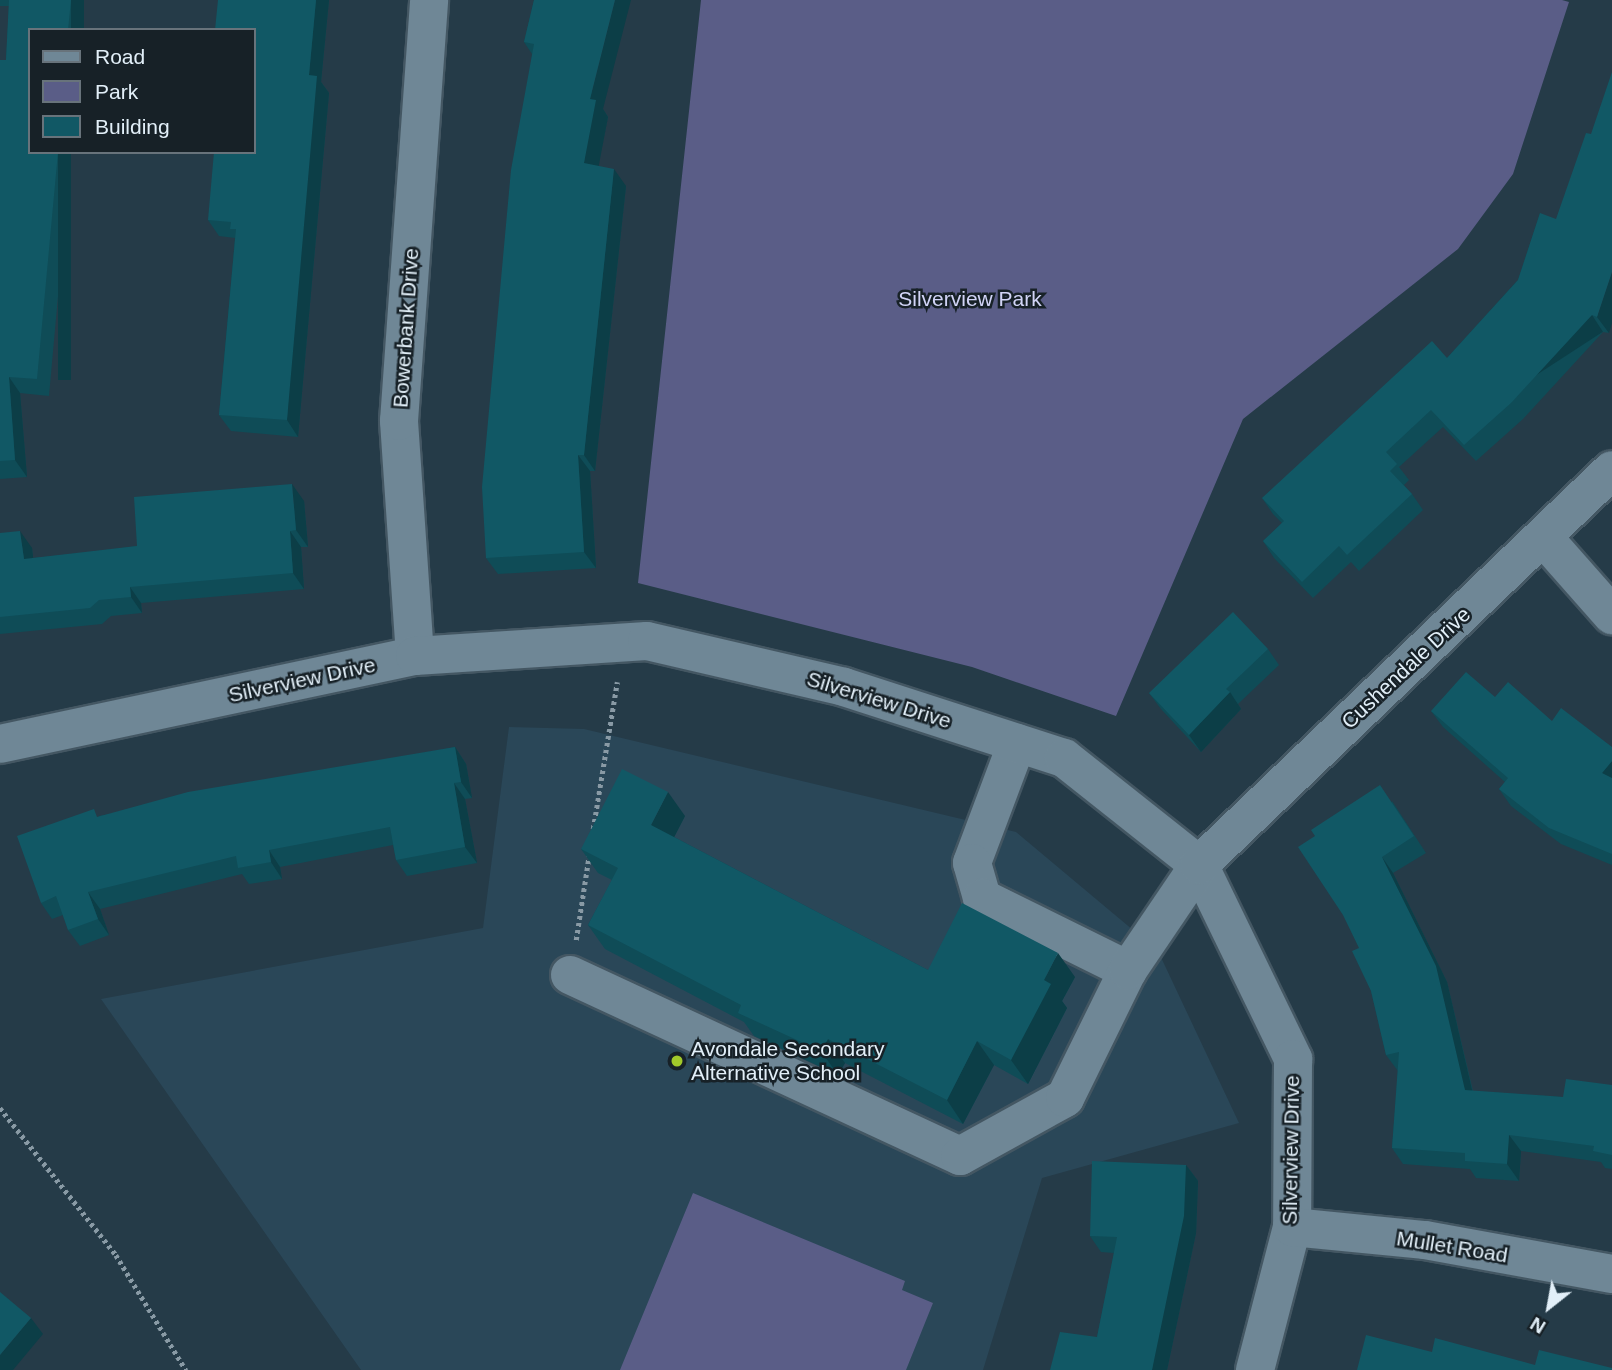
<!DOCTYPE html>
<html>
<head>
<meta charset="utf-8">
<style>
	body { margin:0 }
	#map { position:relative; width:1612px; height:1370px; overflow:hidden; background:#253b48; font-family:Helvetica,sans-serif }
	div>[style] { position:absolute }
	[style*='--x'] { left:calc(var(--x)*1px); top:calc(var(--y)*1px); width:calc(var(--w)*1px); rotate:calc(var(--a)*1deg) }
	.built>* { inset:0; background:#2a4758 }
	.green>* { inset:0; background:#5a5d87 }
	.path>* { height:4.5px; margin-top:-2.25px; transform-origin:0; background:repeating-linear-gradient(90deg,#899aa5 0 3.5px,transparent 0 7px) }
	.roads { filter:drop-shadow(2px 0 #445763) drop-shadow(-2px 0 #445763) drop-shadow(0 2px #445763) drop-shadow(0 -2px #445763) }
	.minor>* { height:38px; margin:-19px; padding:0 19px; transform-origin:19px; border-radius:19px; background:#6f8796 }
	.wall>* { inset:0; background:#0f4c57 }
	.shaded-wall>* { inset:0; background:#0c3e47; transform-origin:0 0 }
	.building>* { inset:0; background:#115865 }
	.dots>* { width:19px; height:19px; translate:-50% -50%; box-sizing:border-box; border:4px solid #172127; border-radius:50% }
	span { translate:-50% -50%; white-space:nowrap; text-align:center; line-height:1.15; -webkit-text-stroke:5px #172127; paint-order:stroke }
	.park-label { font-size:21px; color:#d1d4f6 }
	.street-label { font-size:21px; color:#e2eff8 }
	.poi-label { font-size:21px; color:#e2eff8 }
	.left { translate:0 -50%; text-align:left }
	.legend { position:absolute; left:28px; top:28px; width:228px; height:126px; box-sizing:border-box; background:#172127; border:2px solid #68737b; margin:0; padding:9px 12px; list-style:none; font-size:21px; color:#e2eff8 }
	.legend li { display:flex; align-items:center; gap:14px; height:35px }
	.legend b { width:35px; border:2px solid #68737b }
	.north { position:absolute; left:1514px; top:1272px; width:70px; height:70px; -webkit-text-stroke:5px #172127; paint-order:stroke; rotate:211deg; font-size:19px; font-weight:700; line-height:28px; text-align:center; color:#e2eff8 }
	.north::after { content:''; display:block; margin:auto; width:24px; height:32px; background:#e2eff8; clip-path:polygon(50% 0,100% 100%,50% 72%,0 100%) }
</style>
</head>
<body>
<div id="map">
	<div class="built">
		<div style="clip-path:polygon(509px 727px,584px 729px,1016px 832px,1158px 951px,1239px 1123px,1042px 1178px,983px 1370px,361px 1370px,101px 999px,483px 928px)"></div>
	</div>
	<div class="green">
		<div style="clip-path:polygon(701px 0,1562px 0,1569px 2px,1513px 174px,1458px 249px,1243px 419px,1116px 716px,972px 667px,638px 583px)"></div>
		<div style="clip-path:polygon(693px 1193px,905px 1281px,902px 1290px,933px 1303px,906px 1370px,620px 1370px)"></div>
	</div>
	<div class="path">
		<div style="--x:593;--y:829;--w:149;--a:-80.7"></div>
		<div style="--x:576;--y:940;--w:86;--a:-81.3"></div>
		<div style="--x:0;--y:1108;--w:187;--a:51.7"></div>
		<div style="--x:116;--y:1255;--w:135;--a:58.7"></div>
	</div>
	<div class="roads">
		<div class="minor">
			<div style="--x:1544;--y:538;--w:103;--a:48.6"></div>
			<div style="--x:415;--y:656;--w:236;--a:-93.9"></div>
			<div style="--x:399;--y:421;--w:422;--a:-85.9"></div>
			<div style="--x:1017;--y:743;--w:128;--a:110.6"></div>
			<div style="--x:972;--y:863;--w:36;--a:74"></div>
			<div style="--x:982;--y:898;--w:163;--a:26.3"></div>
			<div style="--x:0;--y:744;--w:424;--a:-12"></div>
			<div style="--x:415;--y:656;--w:232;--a:-3.7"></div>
			<div style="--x:647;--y:641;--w:202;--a:13.1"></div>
			<div style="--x:844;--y:687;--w:231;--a:17.9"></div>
			<div style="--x:1064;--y:758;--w:172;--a:38.4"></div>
			<div style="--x:1199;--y:865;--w:216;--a:64.1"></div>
			<div style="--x:1293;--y:1059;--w:168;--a:90.3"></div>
			<div style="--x:1292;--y:1227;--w:148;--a:104.5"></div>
			<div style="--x:570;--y:975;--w:430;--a:24.9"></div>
			<div style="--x:960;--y:1156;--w:120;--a:-28.9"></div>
			<div style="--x:1065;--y:1098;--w:143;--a:-63.8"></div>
			<div style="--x:1128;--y:970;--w:127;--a:-55.9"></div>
			<div style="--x:1199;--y:865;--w:571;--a:-43.72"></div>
			<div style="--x:1292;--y:1227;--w:134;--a:5.6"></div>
			<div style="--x:1425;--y:1240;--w:190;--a:10.3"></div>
		</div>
	</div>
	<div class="wall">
		<div style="clip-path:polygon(0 0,84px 0,81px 30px,30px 30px,30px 152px,71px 152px,49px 396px,20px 393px,27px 477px,0 479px,0 60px,6px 60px,9px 6px,0 6px)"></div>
		<div style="clip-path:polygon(218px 0,329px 0,321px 82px,329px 93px,298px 437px,231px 431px,219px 415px,235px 238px,219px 236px,208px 220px,254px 152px)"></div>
		<div style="clip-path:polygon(534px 0,608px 117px,598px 166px,626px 186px,595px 471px,590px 471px,596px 568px,498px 574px,486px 558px,532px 54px,524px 42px)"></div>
		<div style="clip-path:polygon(1540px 213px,1609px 333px,1603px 332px,1523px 419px,1476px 461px,1443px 427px,1399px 467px,1409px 480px,1404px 485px,1412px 494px,1423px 510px,1359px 571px,1351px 562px,1313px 598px,1274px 558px,1263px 541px,1282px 523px,1273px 514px,1262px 498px,1447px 358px,1518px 280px)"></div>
		<div style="clip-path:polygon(304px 501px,308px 547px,301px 547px,304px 589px,141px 603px,142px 613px,111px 616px,102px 624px,0 634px,0 533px,32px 548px,33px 558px,81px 553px,137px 546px)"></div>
		<div style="clip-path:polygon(1268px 649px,1279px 665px,1238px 704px,1241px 709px,1201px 752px,1161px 709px,1149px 693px)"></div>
		<div style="clip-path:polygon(1495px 697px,1612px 747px,1612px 865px,1561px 844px,1511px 806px,1499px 789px,1505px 782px,1443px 727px,1431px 711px)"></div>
		<div style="clip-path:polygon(455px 747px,466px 764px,472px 798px,465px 799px,477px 863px,407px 876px,396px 860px,393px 845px,280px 867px,282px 879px,249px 884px,242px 874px,100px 909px,109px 935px,80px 946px,68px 930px,63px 915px,52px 919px,41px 903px,99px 816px)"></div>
		<div style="clip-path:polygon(1392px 801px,1426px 853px,1393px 873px,1447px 982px,1473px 1091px,1563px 1097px,1612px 1085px,1612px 1169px,1605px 1168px,1601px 1162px,1521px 1151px,1519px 1181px,1476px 1178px,1470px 1169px,1403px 1164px,1392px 1148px,1398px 1071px,1386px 1055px,1371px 991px,1359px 948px)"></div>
		<div style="clip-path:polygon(685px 816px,674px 837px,928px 970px,1075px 977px,1062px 1001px,1067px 1008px,1028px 1084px,994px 1065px,963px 1124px,845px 1063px,838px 1075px,754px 1036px,744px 1022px,605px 949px,588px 925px,612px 880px,598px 873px,581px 849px)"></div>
		<div style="clip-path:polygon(1186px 1165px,1198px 1181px,1196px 1233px,1167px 1370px,1050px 1370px,1097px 1337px,1114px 1253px,1101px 1252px,1090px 1236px)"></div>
	</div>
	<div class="shaded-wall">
		<div style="left:71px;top:0;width:13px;height:30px"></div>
		<div style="clip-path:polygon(316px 0,329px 0,321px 82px,329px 93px,298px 437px,287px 420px,309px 75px)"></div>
		<div style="clip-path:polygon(615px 0,631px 0,603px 109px,608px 117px,596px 180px,584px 163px,590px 99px)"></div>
		<div style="left:58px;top:152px;width:13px;height:228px"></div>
		<div style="clip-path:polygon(614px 169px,626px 186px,595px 471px,584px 455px)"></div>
		<div style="clip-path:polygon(1612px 272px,1612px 323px,1609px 333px,1597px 317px)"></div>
		<div style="left:1592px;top:315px;width:20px;height:120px;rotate:57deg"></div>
		<div style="clip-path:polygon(9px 377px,20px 393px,27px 477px,15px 460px)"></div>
		<div style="clip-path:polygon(578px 455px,590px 471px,596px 568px,584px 552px)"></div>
		<div style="clip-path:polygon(292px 484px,304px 501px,308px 547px,296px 530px)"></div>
		<div style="clip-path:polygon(20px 531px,32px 548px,35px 575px,24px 559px)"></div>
		<div style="clip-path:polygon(290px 531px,301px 547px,304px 589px,293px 573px)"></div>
		<div style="clip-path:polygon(130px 587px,141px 603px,142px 613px,131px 597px)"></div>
		<div style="clip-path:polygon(1230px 692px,1241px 709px,1201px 752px,1189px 735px)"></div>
		<div style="clip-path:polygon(455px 747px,466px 764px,472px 798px,461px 782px)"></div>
		<div style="clip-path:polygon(1612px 761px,1612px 787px,1602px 773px)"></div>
		<div style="clip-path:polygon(454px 783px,465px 799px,477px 863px,465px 847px)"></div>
		<div style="clip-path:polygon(668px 792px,685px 816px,668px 849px,651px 825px)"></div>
		<div style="clip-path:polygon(269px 850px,280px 867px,282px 879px,271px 862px)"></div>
		<div style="clip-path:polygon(1382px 857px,1393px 873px,1447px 982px,1476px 1107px,1465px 1090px)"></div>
		<div style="clip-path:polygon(88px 892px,100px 909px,109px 935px,98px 919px)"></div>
		<div style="clip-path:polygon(1058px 953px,1075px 977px,1062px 1001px,1067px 1008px,1028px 1084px,1011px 1060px,1044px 980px)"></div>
		<div style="clip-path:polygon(828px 1039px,845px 1063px,838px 1075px,821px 1051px)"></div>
		<div style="clip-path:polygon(977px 1041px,994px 1065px,963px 1124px,947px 1100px)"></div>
		<div style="clip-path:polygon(1509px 1135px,1521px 1151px,1519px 1181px,1507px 1164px)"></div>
		<div style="clip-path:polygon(1186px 1165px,1198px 1181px,1196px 1233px,1167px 1370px,1152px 1370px)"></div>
		<div style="clip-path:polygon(31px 1318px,43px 1334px,13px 1370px,0 1370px,0 1355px)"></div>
	</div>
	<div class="building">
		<div style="clip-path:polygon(9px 0,71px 0,68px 30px,30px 30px,30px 152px,58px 152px,37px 379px,9px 377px,15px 460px,0 461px,0 60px,6px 60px)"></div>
		<div style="clip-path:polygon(218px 0,316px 0,309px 75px,317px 76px,287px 420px,219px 415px,236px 229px,230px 229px,231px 222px,208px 220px,214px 152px,254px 152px,254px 30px,215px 30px)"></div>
		<div style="clip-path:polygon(534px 0,615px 0,590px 99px,596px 100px,584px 163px,614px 169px,584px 455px,578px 455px,584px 552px,486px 558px,482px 487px,511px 170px,534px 44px,524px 42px)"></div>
		<div style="clip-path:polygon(1612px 72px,1612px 272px,1597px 317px,1592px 315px,1511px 403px,1464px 445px,1431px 410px,1386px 452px,1397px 464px,1390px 471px,1412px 494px,1347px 555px,1339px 546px,1302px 582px,1263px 541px,1284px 521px,1262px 498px,1432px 341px,1447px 358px,1518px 280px,1540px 213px,1556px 219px,1586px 133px,1591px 134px)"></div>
		<div style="clip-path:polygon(292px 484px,296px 530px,290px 531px,293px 573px,130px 587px,131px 597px,99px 600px,90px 608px,0 617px,0 533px,20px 531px,24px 559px,137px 546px,134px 497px)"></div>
		<div style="clip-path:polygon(1233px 612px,1268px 649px,1226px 689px,1230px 692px,1189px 735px,1149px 693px)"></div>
		<div style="clip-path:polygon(1466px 672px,1495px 697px,1508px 682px,1552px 721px,1561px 708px,1612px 747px,1612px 761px,1602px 773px,1612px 778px,1612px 854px,1549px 828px,1499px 789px,1508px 778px,1431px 711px)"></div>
		<div style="clip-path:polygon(455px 747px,461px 782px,454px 783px,465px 847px,396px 860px,390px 827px,269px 850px,271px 862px,238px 868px,236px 856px,88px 892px,98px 919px,68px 930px,56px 896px,41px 903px,17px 836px,94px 809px,97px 817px,188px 792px)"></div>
		<div style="clip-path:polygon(622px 769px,668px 792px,651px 825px,928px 970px,962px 903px,1058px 953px,1044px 980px,1051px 984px,1011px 1060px,977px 1041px,947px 1100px,828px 1039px,821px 1051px,738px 1013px,741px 1005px,588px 925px,618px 868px,581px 849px)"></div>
		<div style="clip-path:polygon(1380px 785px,1414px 836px,1382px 857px,1436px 966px,1465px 1090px,1563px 1097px,1566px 1079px,1612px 1085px,1612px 1155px,1593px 1151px,1594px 1146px,1509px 1135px,1507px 1164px,1465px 1161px,1465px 1153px,1392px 1148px,1399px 1052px,1386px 1055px,1371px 991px,1352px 951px,1359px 948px,1343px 915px,1298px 847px,1315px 836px,1311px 830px)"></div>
		<div style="clip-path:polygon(1092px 1161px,1186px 1165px,1184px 1216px,1152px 1370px,1050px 1370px,1060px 1332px,1097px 1337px,1117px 1237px,1090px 1236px)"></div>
		<div style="clip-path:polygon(0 1292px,31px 1318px,0 1355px)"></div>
		<div style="clip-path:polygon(1366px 1335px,1432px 1352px,1435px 1338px,1535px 1365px,1539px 1350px,1612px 1368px,1612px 1370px,1357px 1370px)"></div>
	</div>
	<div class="dots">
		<div style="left:677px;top:1061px;background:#a1c92a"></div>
	</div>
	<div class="park-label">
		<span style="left:970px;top:299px">Silverview Park</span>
	</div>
	<div class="street-label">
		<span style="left:406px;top:328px;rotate:-86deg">Bowerbank Drive</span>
		<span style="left:1406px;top:668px;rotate:-43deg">Cushendale Drive</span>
		<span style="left:302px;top:680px;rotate:-12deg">Silverview Drive</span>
		<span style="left:879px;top:700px;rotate:17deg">Silverview Drive</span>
		<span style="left:1291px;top:1150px;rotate:-89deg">Silverview Drive</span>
		<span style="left:1452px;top:1247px;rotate:9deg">Mullet Road</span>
	</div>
	<div class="poi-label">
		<span class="left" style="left:691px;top:1061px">Avondale Secondary<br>Alternative School</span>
	</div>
	<ul class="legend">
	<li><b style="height:9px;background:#6f8796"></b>Road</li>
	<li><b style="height:19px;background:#5a5d87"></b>Park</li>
	<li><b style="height:19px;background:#115865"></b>Building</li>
	</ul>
	<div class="north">N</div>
</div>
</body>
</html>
